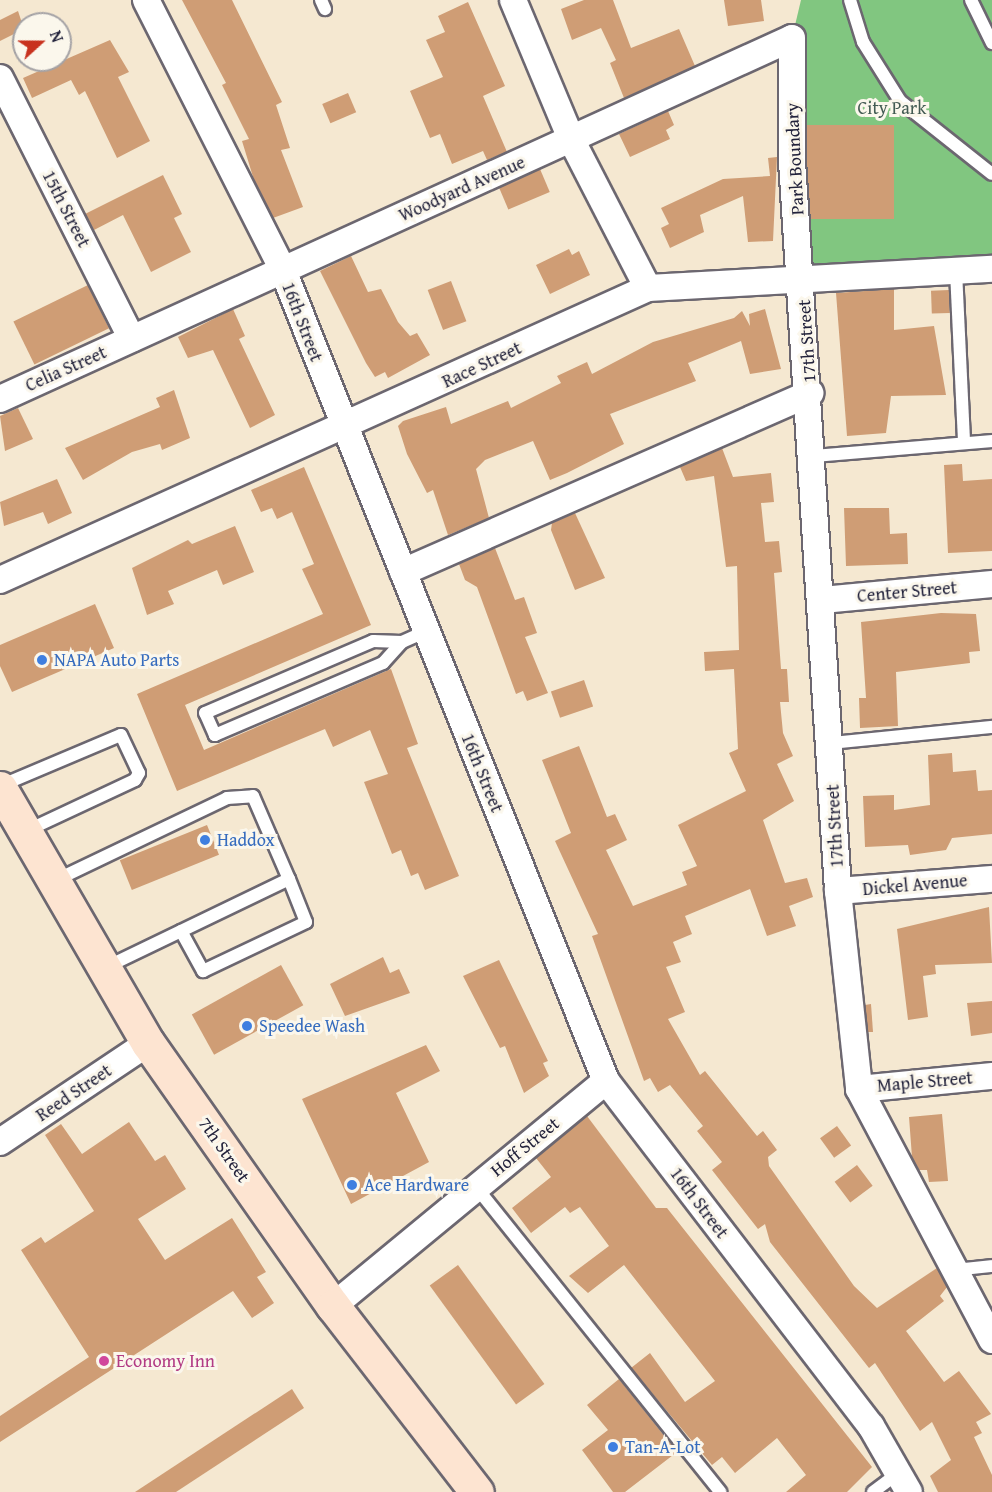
<!DOCTYPE html>
<html>
<head>
<meta charset="utf-8">
<style>
	body { margin:0 }
	#map { position:relative; width:992px; height:1492px; overflow:hidden; background:#f5e8d1; font-family:"Gentium Book Plus",serif }
	div>[style] { position:absolute }
	[style*='--x'] { left:calc(var(--x)*1px); top:calc(var(--y)*1px); width:calc(var(--w)*1px); rotate:calc(var(--a)*1deg) }
	.green>* { inset:0; background:#81c680 }
	.building>* { inset:0; background:#cf9d75; transform-origin:0 0 }
	.roads { filter:drop-shadow(2px 0 #6c6770) drop-shadow(-2px 0 #6c6770) drop-shadow(0 2px #6c6770) drop-shadow(0 -2px #6c6770) }
	.service>* { height:12px; margin:-6px; padding:0 6px; transform-origin:6px; border-radius:6px; background:#fff }
	.minor>* { height:26px; margin:-13px; padding:0 13px; transform-origin:13px; border-radius:13px; background:#fff }
	.secondary>* { height:33px; margin:-16.5px; padding:0 16.5px; transform-origin:16.5px; border-radius:16.5px; background:#fde4d1 }
	.dots>* { width:16px; height:16px; translate:-50% -50%; box-sizing:border-box; border:3px solid #fbf7ec; border-radius:50% }
	span { translate:-50% -50%; white-space:nowrap; text-align:center; line-height:1.15; -webkit-text-stroke:6px #fbf7ec; paint-order:stroke }
	.park-label { font-size:18px; color:#435b53 }
	.street-label { font-size:18px; color:#22223b }
	.shop-label { font-size:18px; color:#366cbe }
	.left { translate:0 -50%; text-align:left }
	.hotel-label { font-size:18px; color:#b23c85 }
	.north { position:absolute; left:12px; top:12px; width:60px; height:60px; box-sizing:border-box; background:#fbf7ec; border:2px solid #a4a2a5; border-radius:50%; rotate:69deg; font-size:16px; font-weight:700; line-height:24px; text-align:center; color:#22223b }
	.north::after { content:''; display:block; margin:auto; width:21px; height:27px; background:#c8321e; clip-path:polygon(50% 0,100% 100%,50% 72%,0 100%) }
</style>
</head>
<body>
<div id="map">
	<div class="green">
		<div style="clip-path:polygon(801px 0,992px 0,992px 269px,803px 280px,792px 38px)"></div>
	</div>
	<div class="building">
		<div style="clip-path:polygon(182px 0,232px 0,282px 102px,276px 105px,290px 148px,281px 150px,303px 207px,273px 218px,254px 180px,242px 141px,249px 139px,222px 85px,226px 83px)"></div>
		<div style="clip-path:polygon(584px 0,613px 0,631px 48px,679px 29px,695px 66px,624px 98px,610px 63px,616px 60px,601px 28px,572px 40px,561px 9px)"></div>
		<div style="clip-path:polygon(724px 0,761px 0,764px 21px,728px 26px)"></div>
		<div style="clip-path:polygon(468px 2px,505px 86px,483px 96px,507px 152px,487px 160px,483px 151px,452px 164px,440px 134px,430px 138px,410px 91px,443px 77px,426px 40px,445px 32px,438px 16px)"></div>
		<div style="clip-path:polygon(18px 11px,24px 29px,0 41px,0 20px)"></div>
		<div style="clip-path:polygon(110px 40px,129px 72px,118px 77px,150px 141px,117px 158px,85px 91px,79px 95px,71px 80px,32px 98px,23px 78px)"></div>
		<div style="left:348px;top:93px;width:21px;height:28px;rotate:67deg"></div>
		<div style="clip-path:polygon(668px 111px,674px 125px,666px 130px,670px 139px,630px 157px,619px 134px)"></div>
		<div style="left:894px;top:125px;width:94px;height:87px;rotate:90deg"></div>
		<div style="clip-path:polygon(777px 157px,773px 241px,748px 242px,743px 196px,700px 215px,704px 232px,670px 248px,661px 228px,669px 224px,661px 208px,723px 179px,770px 176px,768px 158px)"></div>
		<div style="left:540px;top:169px;width:25px;height:45px;rotate:67deg"></div>
		<div style="clip-path:polygon(163px 175px,182px 214px,174px 218px,191px 252px,151px 272px,123px 215px,94px 230px,85px 214px)"></div>
		<div style="clip-path:polygon(569px 249px,572px 255px,579px 251px,590px 275px,550px 294px,536px 265px)"></div>
		<div style="clip-path:polygon(351px 256px,368px 292px,381px 289px,398px 322px,410px 336px,417px 333px,430px 355px,388px 378px,385px 372px,375px 377px,366px 363px,320px 271px)"></div>
		<div style="left:451px;top:281px;width:43px;height:25px;rotate:69deg"></div>
		<div style="left:88px;top:285px;width:48px;height:83px;rotate:64deg"></div>
		<div style="clip-path:polygon(894px 289px,894px 330px,934px 326px,946px 395px,891px 396px,886px 433px,847px 436px,836px 293px)"></div>
		<div style="left:949px;top:290px;width:23px;height:18px;rotate:88deg"></div>
		<div style="clip-path:polygon(233px 309px,245px 336px,239px 339px,275px 415px,250px 428px,213px 350px,188px 358px,178px 337px)"></div>
		<div style="clip-path:polygon(765px 309px,781px 369px,750px 374px,741px 341px,688px 363px,696px 381px,610px 414px,624px 444px,567px 473px,550px 480px,533px 441px,485px 460px,476px 469px,489px 518px,448px 535px,433px 490px,427px 493px,407px 454px,398px 426px,403px 421px,446px 407px,451px 424px,508px 401px,511px 408px,561px 383px,557px 376px,587px 362px,592px 374px,653px 342px,734px 318px,742px 311px,750px 326px,749px 314px)"></div>
		<div style="clip-path:polygon(174px 390px,190px 438px,162px 450px,160px 444px,132px 452px,83px 480px,65px 448px,160px 407px,156px 398px)"></div>
		<div style="clip-path:polygon(18px 408px,33px 439px,5px 451px,0 416px)"></div>
		<div style="clip-path:polygon(722px 448px,733px 477px,771px 473px,774px 502px,761px 503px,765px 542px,779px 541px,782px 572px,774px 573px,781px 669px,787px 669px,789px 702px,780px 702px,783px 733px,793px 756px,777px 764px,794px 801px,763px 820px,785px 883px,807px 878px,813px 897px,789px 906px,796px 926px,767px 936px,750px 889px,685px 916px,692px 934px,673px 942px,681px 962px,666px 967px,685px 1012px,668px 1019px,700px 1075px,705px 1071px,757px 1136px,763px 1131px,777px 1150px,768px 1157px,769px 1166px,854px 1286px,877px 1308px,937px 1268px,947px 1287px,940px 1296px,944px 1301px,906px 1331px,944px 1382px,959px 1371px,991px 1414px,976px 1422px,982px 1433px,974px 1437px,992px 1475px,992px 1492px,938px 1492px,930px 1476px,951px 1460px,932px 1422px,920px 1431px,875px 1363px,869px 1368px,770px 1242px,765px 1224px,758px 1229px,712px 1170px,722px 1162px,697px 1131px,703px 1126px,670px 1085px,658px 1092px,650px 1078px,644px 1081px,592px 936px,598px 934px,555px 841px,571px 833px,542px 760px,579px 746px,607px 817px,615px 814px,627px 840px,606px 850px,633px 906px,687px 885px,682px 872px,697px 866px,678px 825px,746px 791px,729px 753px,738px 749px,734px 669px,705px 671px,704px 652px,739px 650px,737px 566px,726px 567px,714px 476px,686px 481px,680px 467px)"></div>
		<div style="clip-path:polygon(962px 464px,963px 481px,992px 479px,992px 551px,948px 553px,944px 465px)"></div>
		<div style="clip-path:polygon(304px 467px,371px 625px,185px 705px,204px 750px,391px 669px,418px 744px,407px 748px,459px 876px,425px 890px,418px 873px,411px 876px,401px 850px,392px 854px,364px 782px,388px 774px,370px 730px,333px 747px,325px 729px,177px 791px,137px 694px,323px 614px,302px 569px,314px 564px,292px 512px,277px 519px,272px 508px,261px 512px,251px 490px)"></div>
		<div style="clip-path:polygon(57px 479px,72px 513px,48px 524px,43px 512px,4px 526px,0 502px)"></div>
		<div style="clip-path:polygon(844px 508px,889px 508px,890px 534px,907px 533px,908px 564px,846px 566px)"></div>
		<div style="clip-path:polygon(575px 513px,605px 578px,575px 590px,551px 530px,552px 523px)"></div>
		<div style="clip-path:polygon(235px 526px,254px 572px,223px 585px,217px 570px,168px 591px,174px 604px,147px 615px,132px 568px,188px 540px,192px 544px)"></div>
		<div style="clip-path:polygon(495px 548px,515px 600px,524px 597px,537px 633px,525px 637px,548px 693px,527px 701px,523px 691px,516px 694px,477px 587px,465px 580px,459px 564px)"></div>
		<div style="clip-path:polygon(95px 604px,114px 648px,12px 692px,0 666px,0 645px)"></div>
		<div style="clip-path:polygon(941px 613px,976px 614px,980px 651px,969px 652px,970px 663px,896px 672px,898px 726px,860px 728px,859px 698px,866px 698px,861px 622px)"></div>
		<div style="left:584px;top:680px;width:28px;height:35px;rotate:71deg"></div>
		<div style="clip-path:polygon(952px 753px,953px 772px,976px 770px,978px 791px,992px 790px,992px 834px,952px 838px,946px 850px,910px 855px,908px 845px,865px 847px,863px 796px,894px 795px,894px 810px,930px 805px,928px 755px)"></div>
		<div style="left:207px;top:825px;width:32px;height:94px;rotate:68deg"></div>
		<div style="clip-path:polygon(989px 907px,992px 963px,935px 965px,936px 974px,923px 976px,928px 1017px,908px 1020px,897px 929px)"></div>
		<div style="clip-path:polygon(383px 957px,390px 973px,399px 969px,410px 993px,345px 1016px,330px 984px)"></div>
		<div style="clip-path:polygon(499px 960px,548px 1061px,543px 1063px,549px 1076px,524px 1093px,505px 1046px,500px 1048px,463px 976px)"></div>
		<div style="left:281px;top:965px;width:46px;height:102px;rotate:61deg"></div>
		<div style="clip-path:polygon(992px 1001px,992px 1033px,971px 1036px,967px 1003px)"></div>
		<div style="clip-path:polygon(871px 1004px,873px 1032px,868px 1032px,865px 1005px)"></div>
		<div style="clip-path:polygon(426px 1045px,440px 1071px,396px 1093px,429px 1162px,351px 1204px,302px 1099px)"></div>
		<div style="clip-path:polygon(942px 1114px,948px 1181px,929px 1182px,927px 1170px,919px 1170px,912px 1157px,909px 1117px)"></div>
		<div style="clip-path:polygon(587px 1116px,656px 1208px,667px 1208px,872px 1467px,847px 1492px,786px 1492px,806px 1475px,777px 1438px,735px 1473px,722px 1457px,712px 1465px,631px 1368px,650px 1353px,685px 1402px,715px 1381px,624px 1265px,588px 1293px,569px 1276px,609px 1246px,580px 1207px,570px 1213px,565px 1207px,531px 1233px,512px 1208px,551px 1177px,536px 1158px)"></div>
		<div style="clip-path:polygon(129px 1122px,155px 1161px,165px 1155px,186px 1189px,138px 1219px,165px 1260px,232px 1218px,266px 1272px,257px 1277px,274px 1303px,252px 1318px,233px 1291px,0 1442px,0 1416px,89px 1357px,21px 1250px,41px 1237px,45px 1243px,94px 1211px,45px 1135px,61px 1124px,82px 1154px)"></div>
		<div style="left:837px;top:1126px;width:24px;height:21px;rotate:54deg"></div>
		<div style="left:857px;top:1165px;width:26px;height:28px;rotate:53deg"></div>
		<div style="left:458px;top:1265px;width:147px;height:35px;rotate:54deg"></div>
		<div style="clip-path:polygon(619px 1379px,677px 1452px,625px 1492px,613px 1492px,582px 1450px,608px 1430px,587px 1405px)"></div>
		<div style="clip-path:polygon(292px 1389px,304px 1408px,176px 1492px,135px 1492px)"></div>
	</div>
	<div class="roads">
		<div class="service">
			<div style="--x:321;--y:0;--w:10;--a:66"></div>
			<div style="--x:850;--y:0;--w:44;--a:72.8"></div>
			<div style="--x:863;--y:42;--w:70;--a:57.9"></div>
			<div style="--x:900;--y:101;--w:117;--a:38.4"></div>
			<div style="--x:971;--y:0;--w:48;--a:64"></div>
			<div style="--x:956;--y:271;--w:172;--a:87.3"></div>
			<div style="--x:814;--y:456;--w:179;--a:-4.8"></div>
			<div style="--x:402;--y:642;--w:28;--a:132"></div>
			<div style="--x:383;--y:663;--w:183;--a:156.8"></div>
			<div style="--x:215;--y:735;--w:24;--a:-114"></div>
			<div style="--x:205;--y:713;--w:183;--a:-23.2"></div>
			<div style="--x:373;--y:641;--w:29;--a:2"></div>
			<div style="--x:402;--y:642;--w:24;--a:-24"></div>
			<div style="--x:831;--y:743;--w:162;--a:-5.7"></div>
			<div style="--x:0;--y:786;--w:131;--a:-22.9"></div>
			<div style="--x:121;--y:735;--w:42;--a:64.7"></div>
			<div style="--x:139;--y:773;--w:8;--a:120"></div>
			<div style="--x:135;--y:780;--w:120;--a:154.9"></div>
			<div style="--x:54;--y:881;--w:192;--a:-25.6"></div>
			<div style="--x:227;--y:798;--w:26;--a:-4"></div>
			<div style="--x:253;--y:796;--w:90;--a:66.6"></div>
			<div style="--x:289;--y:879;--w:203;--a:154.3"></div>
			<div style="--x:181;--y:931;--w:46;--a:61.2"></div>
			<div style="--x:203;--y:971;--w:114;--a:-25.4"></div>
			<div style="--x:306;--y:922;--w:46;--a:-111.6"></div>
			<div style="--x:476;--y:1187;--w:391;--a:51.3"></div>
			<div style="--x:954;--y:1270;--w:38;--a:-6"></div>
			<div style="--x:873;--y:1492;--w:34;--a:-37"></div>
		</div>
		<div class="minor">
			<div style="--x:146;--y:0;--w:301;--a:63.1"></div>
			<div style="--x:282;--y:268;--w:875;--a:68.27"></div>
			<div style="--x:606;--y:1081;--w:435;--a:52.5"></div>
			<div style="--x:871;--y:1426;--w:76;--a:60.1"></div>
			<div style="--x:513;--y:0;--w:153;--a:67.3"></div>
			<div style="--x:572;--y:141;--w:165;--a:62.7"></div>
			<div style="--x:0;--y:78;--w:292;--a:63.2"></div>
			<div style="--x:0;--y:399;--w:870;--a:-24.5"></div>
			<div style="--x:792;--y:38;--w:123;--a:90"></div>
			<div style="--x:792;--y:161;--w:731;--a:86.39"></div>
			<div style="--x:838;--y:891;--w:199;--a:83.9"></div>
			<div style="--x:859;--y:1089;--w:284;--a:62.1"></div>
			<div style="--x:403;--y:572;--w:445;--a:-23.7"></div>
			<div style="--x:0;--y:580;--w:711;--a:-24.26"></div>
			<div style="--x:648;--y:288;--w:345;--a:-3.2"></div>
			<div style="--x:822;--y:600;--w:171;--a:-5.4"></div>
			<div style="--x:838;--y:891;--w:154;--a:-4.5"></div>
			<div style="--x:859;--y:1089;--w:134;--a:-5.6"></div>
			<div style="--x:0;--y:1142;--w:178;--a:-33.8"></div>
			<div style="--x:333;--y:1306;--w:354;--a:-39.5"></div>
		</div>
		<div class="secondary">
			<div style="--x:0;--y:788;--w:295;--a:59.9"></div>
			<div style="--x:148;--y:1043;--w:322;--a:54.9"></div>
			<div style="--x:333;--y:1306;--w:235;--a:52.3"></div>
		</div>
	</div>
	<div class="dots">
		<div style="left:42px;top:660px;background:#3f7fe0"></div>
		<div style="left:205px;top:840px;background:#3f7fe0"></div>
		<div style="left:247px;top:1026px;background:#3f7fe0"></div>
		<div style="left:352px;top:1185px;background:#3f7fe0"></div>
		<div style="left:104px;top:1361px;background:#d1479c"></div>
		<div style="left:613px;top:1447px;background:#3f7fe0"></div>
	</div>
	<div class="park-label">
		<span style="left:892px;top:108px">City Park</span>
	</div>
	<div class="street-label">
		<span style="left:795px;top:159px;rotate:-93deg">Park Boundary</span>
		<span style="left:462px;top:189px;rotate:-24deg">Woodyard Avenue</span>
		<span style="left:66px;top:209px;rotate:63deg">15th Street</span>
		<span style="left:302px;top:322px;rotate:69deg">16th Street</span>
		<span style="left:807px;top:341px;rotate:-94deg">17th Street</span>
		<span style="left:482px;top:365px;rotate:-25deg">Race Street</span>
		<span style="left:66px;top:369px;rotate:-24deg">Celia Street</span>
		<span style="left:907px;top:592px;rotate:-5deg">Center Street</span>
		<span style="left:482px;top:773px;rotate:68deg">16th Street</span>
		<span style="left:835px;top:826px;rotate:-93deg">17th Street</span>
		<span style="left:915px;top:885px;rotate:-5deg">Dickel Avenue</span>
		<span style="left:925px;top:1082px;rotate:-5deg">Maple Street</span>
		<span style="left:74px;top:1093px;rotate:-34deg">Reed Street</span>
		<span style="left:525px;top:1147px;rotate:-39deg">Hoff Street</span>
		<span style="left:224px;top:1150px;rotate:55deg">7th Street</span>
		<span style="left:699px;top:1203px;rotate:53deg">16th Street</span>
	</div>
	<div class="shop-label">
		<span class="left" style="left:54px;top:660px">NAPA Auto Parts</span>
		<span class="left" style="left:217px;top:840px">Haddox</span>
		<span class="left" style="left:259px;top:1026px">Speedee Wash</span>
		<span class="left" style="left:364px;top:1185px">Ace Hardware</span>
		<span class="left" style="left:625px;top:1447px">Tan-A-Lot</span>
	</div>
	<div class="hotel-label">
		<span class="left" style="left:116px;top:1361px">Economy Inn</span>
	</div>
	<div class="north">N</div>
</div>
</body>
</html>
